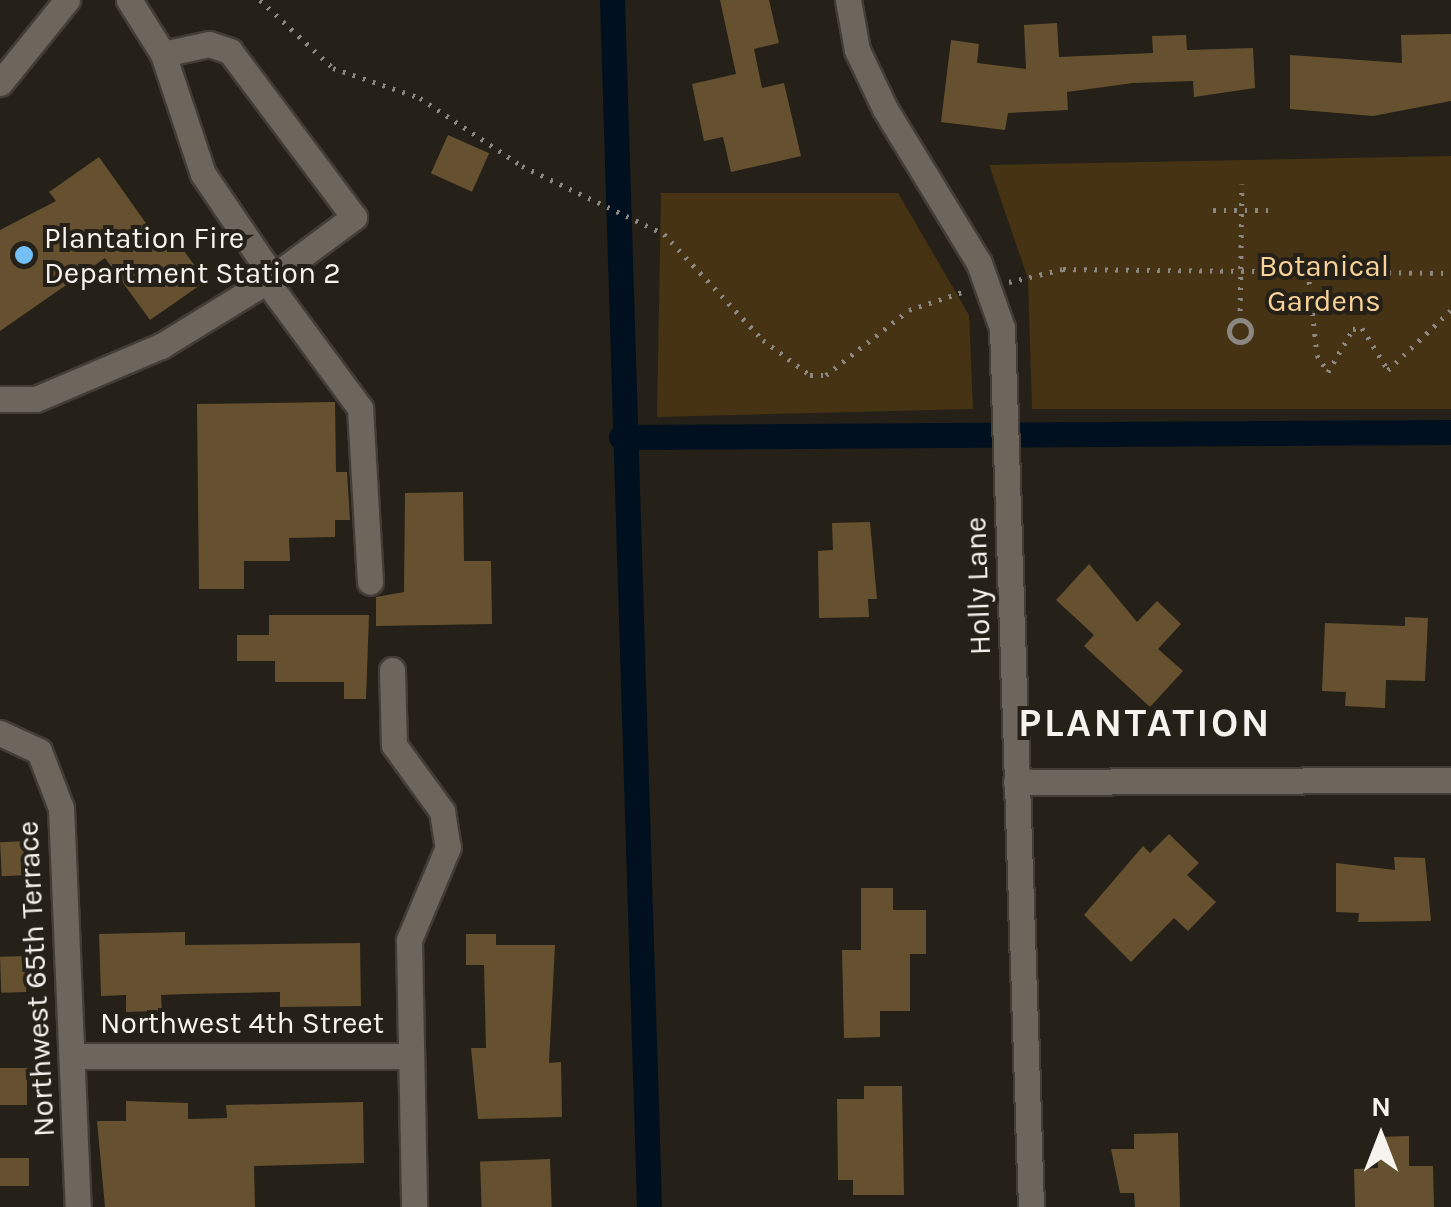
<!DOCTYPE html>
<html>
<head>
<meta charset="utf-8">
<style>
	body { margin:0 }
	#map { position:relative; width:1451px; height:1207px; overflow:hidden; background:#252018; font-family:Karla,sans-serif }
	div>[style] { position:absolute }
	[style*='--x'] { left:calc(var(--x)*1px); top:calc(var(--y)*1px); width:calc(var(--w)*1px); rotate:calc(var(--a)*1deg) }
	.green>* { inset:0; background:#453313 }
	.canal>* { height:25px; margin:-12.5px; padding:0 12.5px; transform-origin:12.5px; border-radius:12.5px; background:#00101f }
	.building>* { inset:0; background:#65512f; transform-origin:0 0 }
	.path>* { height:5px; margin-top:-2.5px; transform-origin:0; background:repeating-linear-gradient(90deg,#8c8781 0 2.5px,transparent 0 10.5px) }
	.path>.ring { margin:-2.5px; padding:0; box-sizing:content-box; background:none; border:5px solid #8c8781; border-radius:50% }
	.roads { filter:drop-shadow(2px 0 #423d37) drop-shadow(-2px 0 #423d37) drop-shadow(0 2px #423d37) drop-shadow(0 -2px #423d37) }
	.minor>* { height:25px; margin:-12.5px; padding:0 12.5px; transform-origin:12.5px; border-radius:12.5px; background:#6c665c }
	.dots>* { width:28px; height:28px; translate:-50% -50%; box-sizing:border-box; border:5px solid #252018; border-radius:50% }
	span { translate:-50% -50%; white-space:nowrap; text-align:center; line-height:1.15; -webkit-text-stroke:8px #252018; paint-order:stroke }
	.poi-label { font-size:30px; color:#f6f2ed }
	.left { translate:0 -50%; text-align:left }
	.park-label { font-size:30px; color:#f8d298 }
	.street-label { font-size:30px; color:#f6f2ed }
	.district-label { font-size:40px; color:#f6f2ed; font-weight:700; letter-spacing:2.5px }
	.north { position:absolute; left:1331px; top:1087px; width:100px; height:100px; -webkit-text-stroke:8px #252018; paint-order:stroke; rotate:0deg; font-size:28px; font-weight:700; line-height:40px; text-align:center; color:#f6f2ed }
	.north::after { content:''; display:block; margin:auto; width:35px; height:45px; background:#f6f2ed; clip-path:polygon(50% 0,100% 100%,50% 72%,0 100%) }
</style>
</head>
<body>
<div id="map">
	<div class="green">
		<div style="clip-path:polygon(1451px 156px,1451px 409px,1032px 409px,1028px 279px,989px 165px)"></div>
		<div style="clip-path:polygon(661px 193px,898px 193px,969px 315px,973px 409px,657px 417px)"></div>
	</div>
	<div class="canal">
		<div style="--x:612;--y:0;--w:1208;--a:88.24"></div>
		<div style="--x:621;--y:437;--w:830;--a:-0.35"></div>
	</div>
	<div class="building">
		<div style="clip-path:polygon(720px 0,769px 0,779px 43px,754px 49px,762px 88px,784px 83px,801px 156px,731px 172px,723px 137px,704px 141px,692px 84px,736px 74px)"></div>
		<div style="clip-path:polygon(1057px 23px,1059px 57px,1153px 53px,1152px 36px,1186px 35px,1187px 50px,1253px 48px,1255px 88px,1194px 97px,1193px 81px,1133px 83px,1067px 92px,1068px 110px,1008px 113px,1005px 130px,941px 122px,951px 40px,979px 44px,977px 63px,1026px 69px,1024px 25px)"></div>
		<div style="clip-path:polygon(1451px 34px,1451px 101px,1373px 116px,1290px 109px,1290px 55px,1402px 63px,1401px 35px)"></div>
		<div style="left:448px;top:135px;width:45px;height:42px;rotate:24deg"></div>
		<div style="clip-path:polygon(99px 157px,160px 243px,173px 236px,206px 281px,150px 320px,105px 258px,0 331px,0 230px,56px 201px,49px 192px)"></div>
		<div style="clip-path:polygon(335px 402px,336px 472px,347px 472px,350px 520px,335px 520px,335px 537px,289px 538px,290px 561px,244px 561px,244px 589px,199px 589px,197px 404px)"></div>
		<div style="clip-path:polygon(463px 492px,464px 561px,491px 561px,492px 624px,376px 626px,376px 597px,404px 592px,405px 493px)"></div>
		<div style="clip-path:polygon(870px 522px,877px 599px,868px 599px,869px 617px,819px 618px,818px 551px,833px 550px,832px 523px)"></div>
		<div style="clip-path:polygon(1089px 564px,1137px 622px,1157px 601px,1181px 624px,1158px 649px,1183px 671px,1150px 707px,1084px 646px,1094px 635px,1056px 600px)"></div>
		<div style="clip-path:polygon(269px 615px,369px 615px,366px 699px,344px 699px,344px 682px,275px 682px,275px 661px,237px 661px,237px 635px,269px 635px)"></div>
		<div style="clip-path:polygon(1405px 617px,1428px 618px,1425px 681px,1386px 680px,1385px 708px,1345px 706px,1346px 692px,1322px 691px,1325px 623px,1405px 626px)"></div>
		<div style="clip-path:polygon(1169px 834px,1199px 863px,1187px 875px,1216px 902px,1188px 931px,1174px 918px,1131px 962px,1084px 915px,1143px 846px,1150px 853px)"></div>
		<div style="left:25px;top:841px;width:34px;height:25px;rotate:87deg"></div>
		<div style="clip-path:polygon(1394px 857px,1425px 858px,1431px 921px,1358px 922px,1359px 913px,1336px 912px,1336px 863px,1395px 870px)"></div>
		<div style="clip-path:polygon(861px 888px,893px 888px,893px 910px,926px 910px,926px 954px,910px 954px,910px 1011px,880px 1011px,880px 1037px,844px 1038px,842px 950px,861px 950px)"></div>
		<div style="clip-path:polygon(185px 932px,185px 945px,360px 943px,361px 1006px,280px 1007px,280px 992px,186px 994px,161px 995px,162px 1011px,126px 1012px,126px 995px,101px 996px,99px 934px)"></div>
		<div style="clip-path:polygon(466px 934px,496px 934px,496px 945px,555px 945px,549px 1063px,561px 1062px,562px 1117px,478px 1119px,471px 1048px,486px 1048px,484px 965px,466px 965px)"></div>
		<div style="left:25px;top:956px;width:36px;height:25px;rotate:88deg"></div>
		<div style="left:0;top:1068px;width:27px;height:37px"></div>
		<div style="clip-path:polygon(864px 1086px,902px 1086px,904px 1195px,853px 1195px,853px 1180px,838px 1180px,837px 1099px,864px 1099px)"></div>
		<div style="clip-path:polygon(126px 1101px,188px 1103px,188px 1119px,227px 1118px,226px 1105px,363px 1102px,364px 1163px,254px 1166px,255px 1207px,105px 1207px,97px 1121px,126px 1121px)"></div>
		<div style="clip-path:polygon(1178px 1133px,1180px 1207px,1135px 1207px,1134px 1193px,1120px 1193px,1111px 1149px,1134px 1149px,1134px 1134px)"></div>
		<div style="clip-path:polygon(1409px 1136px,1409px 1166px,1433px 1166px,1434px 1207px,1355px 1207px,1354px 1169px,1378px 1168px,1377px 1137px)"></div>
		<div style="left:29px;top:1158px;width:28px;height:29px;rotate:90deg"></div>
		<div style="left:550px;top:1159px;width:48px;height:70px;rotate:88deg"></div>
	</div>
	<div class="path">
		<div style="--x:260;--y:0;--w:100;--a:43"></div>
		<div style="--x:333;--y:68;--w:92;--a:19"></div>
		<div style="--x:420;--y:98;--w:123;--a:33.7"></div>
		<div style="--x:522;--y:166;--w:157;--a:25.6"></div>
		<div style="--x:664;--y:234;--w:145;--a:47"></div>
		<div style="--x:763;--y:340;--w:59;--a:36.7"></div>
		<div style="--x:810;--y:375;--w:16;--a:0"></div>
		<div style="--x:826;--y:375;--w:105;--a:-38.1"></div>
		<div style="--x:909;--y:310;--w:59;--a:-18.7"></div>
		<div style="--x:1213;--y:210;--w:56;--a:0"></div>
		<div style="--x:1308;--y:271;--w:84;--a:83.9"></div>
		<div style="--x:1317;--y:355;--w:20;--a:57"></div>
		<div style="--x:1328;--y:372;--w:50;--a:-59.8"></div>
		<div style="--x:1353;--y:329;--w:9;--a:-6"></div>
		<div style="--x:1362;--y:328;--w:49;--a:58.2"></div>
		<div style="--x:1388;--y:370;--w:87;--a:-43.6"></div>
		<div style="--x:1009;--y:282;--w:56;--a:-13.5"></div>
		<div style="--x:1063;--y:269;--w:388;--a:0.6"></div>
		<div class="ring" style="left:1229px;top:320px;width:17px;height:17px"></div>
		<div style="--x:1240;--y:321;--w:137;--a:-89.2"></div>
	</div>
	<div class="roads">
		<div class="minor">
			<div style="--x:129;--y:0;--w:64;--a:57.8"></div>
			<div style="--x:163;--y:54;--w:126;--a:71.6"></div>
			<div style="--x:203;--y:174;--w:125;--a:55.8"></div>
			<div style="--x:273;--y:277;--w:101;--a:-36.5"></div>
			<div style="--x:354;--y:217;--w:207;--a:-126.8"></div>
			<div style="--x:230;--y:51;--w:22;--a:-162"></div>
			<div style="--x:209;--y:44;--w:47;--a:167.7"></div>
			<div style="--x:848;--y:0;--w:51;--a:79.8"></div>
			<div style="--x:857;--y:50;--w:65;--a:64.6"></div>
			<div style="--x:885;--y:109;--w:180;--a:58.6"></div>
			<div style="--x:979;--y:263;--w:69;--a:70.5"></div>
			<div style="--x:1002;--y:328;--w:879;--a:88.11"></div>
			<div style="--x:0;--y:83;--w:107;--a:-51.1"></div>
			<div style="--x:267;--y:282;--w:157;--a:53.6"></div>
			<div style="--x:360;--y:408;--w:174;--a:86.7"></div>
			<div style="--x:0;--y:399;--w:36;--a:0"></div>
			<div style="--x:36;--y:399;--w:136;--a:-23"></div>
			<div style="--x:161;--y:346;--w:132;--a:-31.6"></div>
			<div style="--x:392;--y:670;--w:75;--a:88.5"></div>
			<div style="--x:394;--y:745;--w:82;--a:54"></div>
			<div style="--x:442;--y:811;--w:36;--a:81"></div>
			<div style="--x:448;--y:847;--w:101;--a:112.8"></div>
			<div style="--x:409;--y:940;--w:267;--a:88.9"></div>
			<div style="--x:0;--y:733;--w:43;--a:24.8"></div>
			<div style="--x:39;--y:751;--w:61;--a:68.9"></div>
			<div style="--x:61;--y:808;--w:399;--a:87.6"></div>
			<div style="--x:1016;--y:782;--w:435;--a:-0.3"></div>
			<div style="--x:75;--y:1056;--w:334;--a:0"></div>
		</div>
	</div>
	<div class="dots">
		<div style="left:24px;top:255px;background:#74c0f6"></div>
	</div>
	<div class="poi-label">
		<span class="left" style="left:44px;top:255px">Plantation Fire<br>Department Station 2</span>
	</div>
	<div class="park-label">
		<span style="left:1324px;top:283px">Botanical<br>Gardens</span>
	</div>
	<div class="street-label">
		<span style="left:978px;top:586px;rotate:-92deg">Holly Lane</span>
		<span style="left:36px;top:979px;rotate:-93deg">Northwest 65th Terrace</span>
		<span style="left:242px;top:1023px">Northwest 4th Street</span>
	</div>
	<div class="district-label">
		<span style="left:1145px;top:723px">PLANTATION</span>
	</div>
	<div class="north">N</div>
</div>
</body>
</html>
